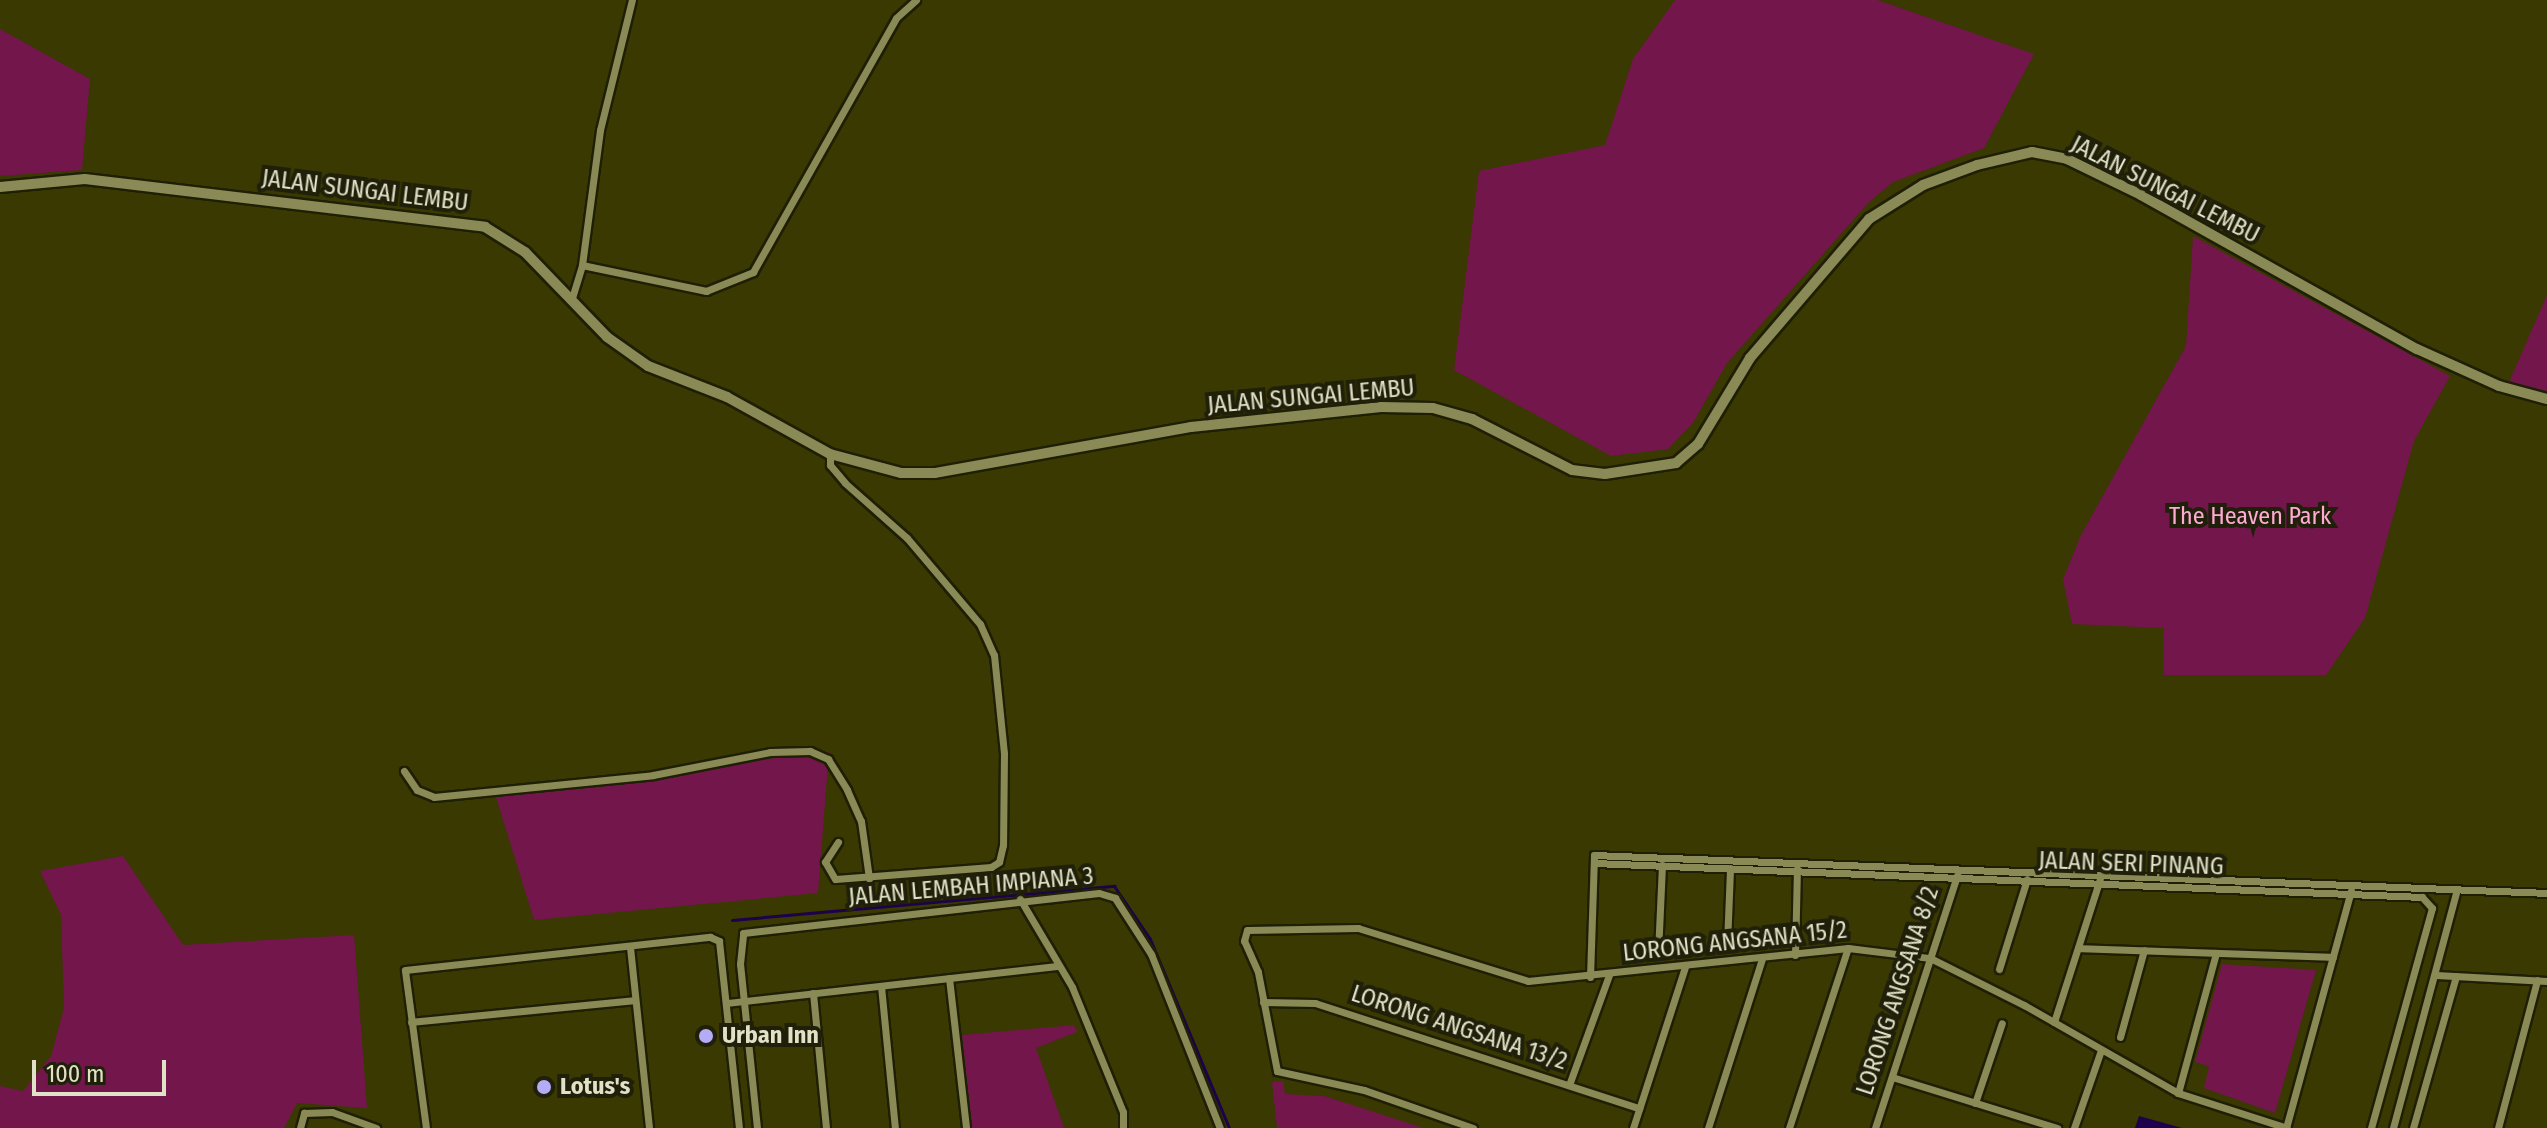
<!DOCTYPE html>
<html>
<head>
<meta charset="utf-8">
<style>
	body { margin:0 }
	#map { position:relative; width:2547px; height:1128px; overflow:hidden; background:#393901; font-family:"Fira Sans Condensed",sans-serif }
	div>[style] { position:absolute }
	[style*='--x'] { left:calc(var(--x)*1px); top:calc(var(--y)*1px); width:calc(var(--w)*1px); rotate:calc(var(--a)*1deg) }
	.green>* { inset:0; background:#72164c }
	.water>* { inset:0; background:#1d014c }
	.stream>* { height:3px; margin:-1.5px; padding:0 1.5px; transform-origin:1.5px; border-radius:1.5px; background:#1d014c }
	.roads { filter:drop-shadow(2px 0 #1f1f05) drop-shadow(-2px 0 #1f1f05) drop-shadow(0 2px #1f1f05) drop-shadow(0 -2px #1f1f05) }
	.minor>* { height:7px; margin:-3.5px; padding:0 3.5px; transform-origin:3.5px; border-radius:3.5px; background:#898a56 }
	.secondary>* { height:10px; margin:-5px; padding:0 5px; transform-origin:5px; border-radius:5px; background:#898a56 }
	.dots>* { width:22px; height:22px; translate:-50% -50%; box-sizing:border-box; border:4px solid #1f1f0a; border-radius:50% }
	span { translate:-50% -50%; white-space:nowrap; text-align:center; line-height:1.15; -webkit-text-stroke:8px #1f1f0a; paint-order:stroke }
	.street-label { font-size:24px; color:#e0e1c6 }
	.park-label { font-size:24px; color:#feabd3 }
	.poi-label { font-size:24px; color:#e0e1c6; font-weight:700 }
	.left { translate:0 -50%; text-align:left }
	.scale { position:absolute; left:32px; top:1060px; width:134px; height:36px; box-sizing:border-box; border:4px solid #e0e1c6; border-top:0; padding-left:10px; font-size:24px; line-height:28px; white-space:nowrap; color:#e0e1c6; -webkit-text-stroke:6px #1f1f0a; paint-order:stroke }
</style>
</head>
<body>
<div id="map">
	<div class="green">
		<div style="clip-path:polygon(1675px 0,1877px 0,2034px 54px,1984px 148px,1893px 182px,1869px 202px,1727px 363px,1693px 423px,1668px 449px,1611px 456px,1454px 370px,1479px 171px,1605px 145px,1633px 59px)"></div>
		<div style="clip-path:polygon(0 29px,90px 79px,82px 170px,0 176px)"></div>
		<div style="clip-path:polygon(2193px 236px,2450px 376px,2414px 441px,2365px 618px,2326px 675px,2164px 675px,2164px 628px,2072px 624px,2063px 579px,2081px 535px,2186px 346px)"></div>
		<div style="clip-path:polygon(2547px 295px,2547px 391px,2509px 382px)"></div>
		<div style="clip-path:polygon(829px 751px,818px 893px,534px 920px,495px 794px)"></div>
		<div style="clip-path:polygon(123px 856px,183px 945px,354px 935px,367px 1108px,297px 1103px,284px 1128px,0 1128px,0 1086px,23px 1091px,51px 1056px,64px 1008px,61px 915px,40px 871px)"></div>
		<div style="clip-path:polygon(2222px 964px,2316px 970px,2275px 1113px,2204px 1088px,2209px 1066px,2195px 1062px)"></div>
		<div style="clip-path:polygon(1074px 1025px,1077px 1032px,1036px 1048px,1064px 1128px,972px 1128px,962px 1035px)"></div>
		<div style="clip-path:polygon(1283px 1081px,1285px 1094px,1324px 1096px,1424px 1128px,1277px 1128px,1272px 1082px)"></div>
	</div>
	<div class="water">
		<div style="clip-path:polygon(2139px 1116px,2182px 1128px,2135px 1128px)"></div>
	</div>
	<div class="stream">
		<div style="--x:732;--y:920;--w:384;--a:-5.1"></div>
		<div style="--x:1114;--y:886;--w:64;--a:55.8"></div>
		<div style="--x:1150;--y:939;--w:205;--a:67.3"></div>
	</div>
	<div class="roads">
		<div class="minor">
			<div style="--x:582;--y:265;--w:127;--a:11.8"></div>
			<div style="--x:706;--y:291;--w:51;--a:-22"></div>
			<div style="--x:753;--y:272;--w:291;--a:-60.6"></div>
			<div style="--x:896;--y:18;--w:27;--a:-42"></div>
			<div style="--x:572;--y:298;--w:34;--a:-73"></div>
			<div style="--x:582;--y:265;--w:136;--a:-82.4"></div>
			<div style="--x:600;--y:130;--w:134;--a:-76.2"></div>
			<div style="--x:830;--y:454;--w:11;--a:90"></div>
			<div style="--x:830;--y:465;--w:23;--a:50"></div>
			<div style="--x:845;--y:483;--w:83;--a:41.6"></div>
			<div style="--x:907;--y:538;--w:113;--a:49.7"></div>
			<div style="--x:980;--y:624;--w:34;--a:66"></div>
			<div style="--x:994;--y:655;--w:99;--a:84.2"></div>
			<div style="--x:1004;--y:753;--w:92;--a:90.6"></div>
			<div style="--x:1003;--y:845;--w:17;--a:103"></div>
			<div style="--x:999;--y:862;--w:9;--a:148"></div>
			<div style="--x:991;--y:867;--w:156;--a:175.6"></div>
			<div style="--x:835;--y:879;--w:20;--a:-120"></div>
			<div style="--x:825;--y:862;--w:24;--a:-57"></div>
			<div style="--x:404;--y:771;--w:23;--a:56"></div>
			<div style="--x:417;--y:790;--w:18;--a:22"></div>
			<div style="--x:434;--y:797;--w:220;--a:-5.7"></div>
			<div style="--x:653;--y:775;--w:119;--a:-11.1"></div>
			<div style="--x:770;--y:752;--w:40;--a:-1.4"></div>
			<div style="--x:810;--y:751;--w:20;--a:24"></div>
			<div style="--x:828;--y:759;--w:36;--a:58"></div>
			<div style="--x:847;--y:790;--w:34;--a:66"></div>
			<div style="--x:861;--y:821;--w:58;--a:82"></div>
			<div style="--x:1594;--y:863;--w:829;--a:2.35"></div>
			<div style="--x:2422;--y:897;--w:15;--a:48"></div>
			<div style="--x:2432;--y:908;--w:228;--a:105.5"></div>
			<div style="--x:1020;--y:899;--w:102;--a:59.4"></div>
			<div style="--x:1072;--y:987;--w:135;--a:67.8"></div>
			<div style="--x:1123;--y:1112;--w:16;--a:90"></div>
			<div style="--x:1727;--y:944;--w:76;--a:-87.7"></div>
			<div style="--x:630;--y:947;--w:182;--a:84"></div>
			<div style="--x:2078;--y:948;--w:255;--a:2"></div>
			<div style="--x:1658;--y:953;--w:88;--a:-87.4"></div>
			<div style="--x:1795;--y:955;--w:86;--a:-88.7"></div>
			<div style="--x:1999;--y:969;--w:94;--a:-72.7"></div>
			<div style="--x:2436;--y:975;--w:111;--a:3.1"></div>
			<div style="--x:1590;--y:977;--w:122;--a:-88.1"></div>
			<div style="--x:1594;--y:855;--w:954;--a:2.28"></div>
			<div style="--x:949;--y:978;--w:151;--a:83.5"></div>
			<div style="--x:881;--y:986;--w:143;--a:84.4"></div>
			<div style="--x:813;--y:993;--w:136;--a:84.5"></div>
			<div style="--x:1263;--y:1002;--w:52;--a:1.1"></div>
			<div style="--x:1315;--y:1003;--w:341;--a:18"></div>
			<div style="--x:727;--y:1003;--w:333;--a:-6.4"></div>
			<div style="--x:411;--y:1022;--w:225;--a:-5.6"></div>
			<div style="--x:2054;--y:1022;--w:150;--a:-72.2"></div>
			<div style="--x:2120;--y:1037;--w:90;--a:-74.6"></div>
			<div style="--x:1892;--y:1077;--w:173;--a:17.2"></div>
			<div style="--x:1569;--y:1085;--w:117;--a:-70"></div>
			<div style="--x:2178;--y:1093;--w:145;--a:-74.8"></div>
			<div style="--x:1975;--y:1103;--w:84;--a:-71.4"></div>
			<div style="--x:300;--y:1128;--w:16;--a:-75"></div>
			<div style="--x:304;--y:1113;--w:28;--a:-2"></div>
			<div style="--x:332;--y:1112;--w:47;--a:20"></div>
			<div style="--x:426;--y:1128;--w:159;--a:-97.6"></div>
			<div style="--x:405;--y:970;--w:307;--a:-6.2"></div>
			<div style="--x:710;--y:937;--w:10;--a:24"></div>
			<div style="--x:719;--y:941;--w:188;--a:83.9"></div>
			<div style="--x:757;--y:1128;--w:165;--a:-95.9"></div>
			<div style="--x:740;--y:964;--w:31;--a:-84"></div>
			<div style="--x:743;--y:933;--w:358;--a:-6.4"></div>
			<div style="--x:1099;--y:893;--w:17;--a:17"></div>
			<div style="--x:1115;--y:898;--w:67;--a:57.3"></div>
			<div style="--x:1151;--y:954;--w:187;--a:68.4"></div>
			<div style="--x:1473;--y:1128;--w:115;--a:-160.8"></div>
			<div style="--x:1364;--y:1090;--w:89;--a:-167.7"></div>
			<div style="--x:1277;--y:1071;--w:101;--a:-100.9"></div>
			<div style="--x:1258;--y:972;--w:34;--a:-114"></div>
			<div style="--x:1244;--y:941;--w:11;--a:-75"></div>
			<div style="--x:1247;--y:930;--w:111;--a:-1"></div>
			<div style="--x:1358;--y:928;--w:178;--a:17.3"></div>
			<div style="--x:1528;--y:981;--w:322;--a:-5.9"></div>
			<div style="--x:1848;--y:948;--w:83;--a:7"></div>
			<div style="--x:1930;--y:958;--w:105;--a:26.6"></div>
			<div style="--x:2024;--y:1005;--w:177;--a:29.7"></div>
			<div style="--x:2178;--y:1093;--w:114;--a:17.8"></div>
			<div style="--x:1633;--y:1128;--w:169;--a:-72.1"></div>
			<div style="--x:1708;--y:1128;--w:177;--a:-72.3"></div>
			<div style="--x:1789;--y:1128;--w:189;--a:-71.9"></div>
			<div style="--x:1875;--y:1128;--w:266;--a:-72"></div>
			<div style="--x:2074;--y:1128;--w:83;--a:-70.9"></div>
			<div style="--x:2286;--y:1128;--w:246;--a:-74.7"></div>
			<div style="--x:2393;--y:1128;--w:247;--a:-75"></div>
			<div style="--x:2413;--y:1128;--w:158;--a:-74.2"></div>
			<div style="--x:2498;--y:1128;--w:153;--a:-75.2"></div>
		</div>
		<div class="secondary">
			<div style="--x:0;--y:187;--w:85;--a:-5.4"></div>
			<div style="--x:85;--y:179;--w:403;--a:6.8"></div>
			<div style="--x:485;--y:227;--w:47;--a:32"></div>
			<div style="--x:525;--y:252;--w:118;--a:46"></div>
			<div style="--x:607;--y:337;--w:50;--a:35.3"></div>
			<div style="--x:648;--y:366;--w:85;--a:21.4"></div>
			<div style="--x:727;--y:397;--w:118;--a:29"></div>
			<div style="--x:830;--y:454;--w:73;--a:15"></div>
			<div style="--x:901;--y:473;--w:34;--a:0"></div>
			<div style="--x:935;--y:473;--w:260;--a:-10.2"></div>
			<div style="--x:1191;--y:427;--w:191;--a:-6"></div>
			<div style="--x:1381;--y:407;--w:52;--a:1.1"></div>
			<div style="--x:1433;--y:408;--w:41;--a:15.8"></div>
			<div style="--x:1472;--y:419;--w:112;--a:27"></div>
			<div style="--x:1572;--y:470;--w:33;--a:7"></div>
			<div style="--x:1605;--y:474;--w:72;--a:-8.8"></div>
			<div style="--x:1676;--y:463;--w:29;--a:-41"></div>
			<div style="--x:1698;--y:444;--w:100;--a:-58.8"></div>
			<div style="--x:1750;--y:358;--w:183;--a:-49.4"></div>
			<div style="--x:1869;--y:219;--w:64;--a:-32.2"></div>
			<div style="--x:1923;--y:185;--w:58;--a:-20.3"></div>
			<div style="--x:1977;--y:165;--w:57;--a:-13.3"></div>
			<div style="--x:2032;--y:152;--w:36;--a:11"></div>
			<div style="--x:2067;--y:159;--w:82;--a:25.9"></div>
			<div style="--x:2141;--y:195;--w:316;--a:29.2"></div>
			<div style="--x:2417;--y:349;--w:90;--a:24.3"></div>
			<div style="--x:2499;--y:386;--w:50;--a:15.2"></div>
		</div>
	</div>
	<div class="dots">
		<div style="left:706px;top:1036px;background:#b5acf8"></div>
		<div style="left:544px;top:1087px;background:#b5acf8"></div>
	</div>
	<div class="street-label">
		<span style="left:2165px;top:190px;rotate:27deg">JALAN SUNGAI LEMBU</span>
		<span style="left:365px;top:191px;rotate:7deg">JALAN SUNGAI LEMBU</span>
		<span style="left:1311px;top:397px;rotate:-5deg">JALAN SUNGAI LEMBU</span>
		<span style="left:2131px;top:864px;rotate:2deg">JALAN SERI PINANG</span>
		<span style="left:971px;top:887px;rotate:-5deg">JALAN LEMBAH IMPIANA 3</span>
		<span style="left:1735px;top:942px;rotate:-6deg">LORONG ANGSANA 15/2</span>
		<span style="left:1898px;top:991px;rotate:-72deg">LORONG ANGSANA 8/2</span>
		<span style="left:1459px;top:1028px;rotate:18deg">LORONG ANGSANA 13/2</span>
	</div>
	<div class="park-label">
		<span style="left:2250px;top:517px">The Heaven Park</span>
	</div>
	<div class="poi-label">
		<span class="left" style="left:722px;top:1036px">Urban Inn</span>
		<span class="left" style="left:560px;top:1087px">Lotus's</span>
	</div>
	<div class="scale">100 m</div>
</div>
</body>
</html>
